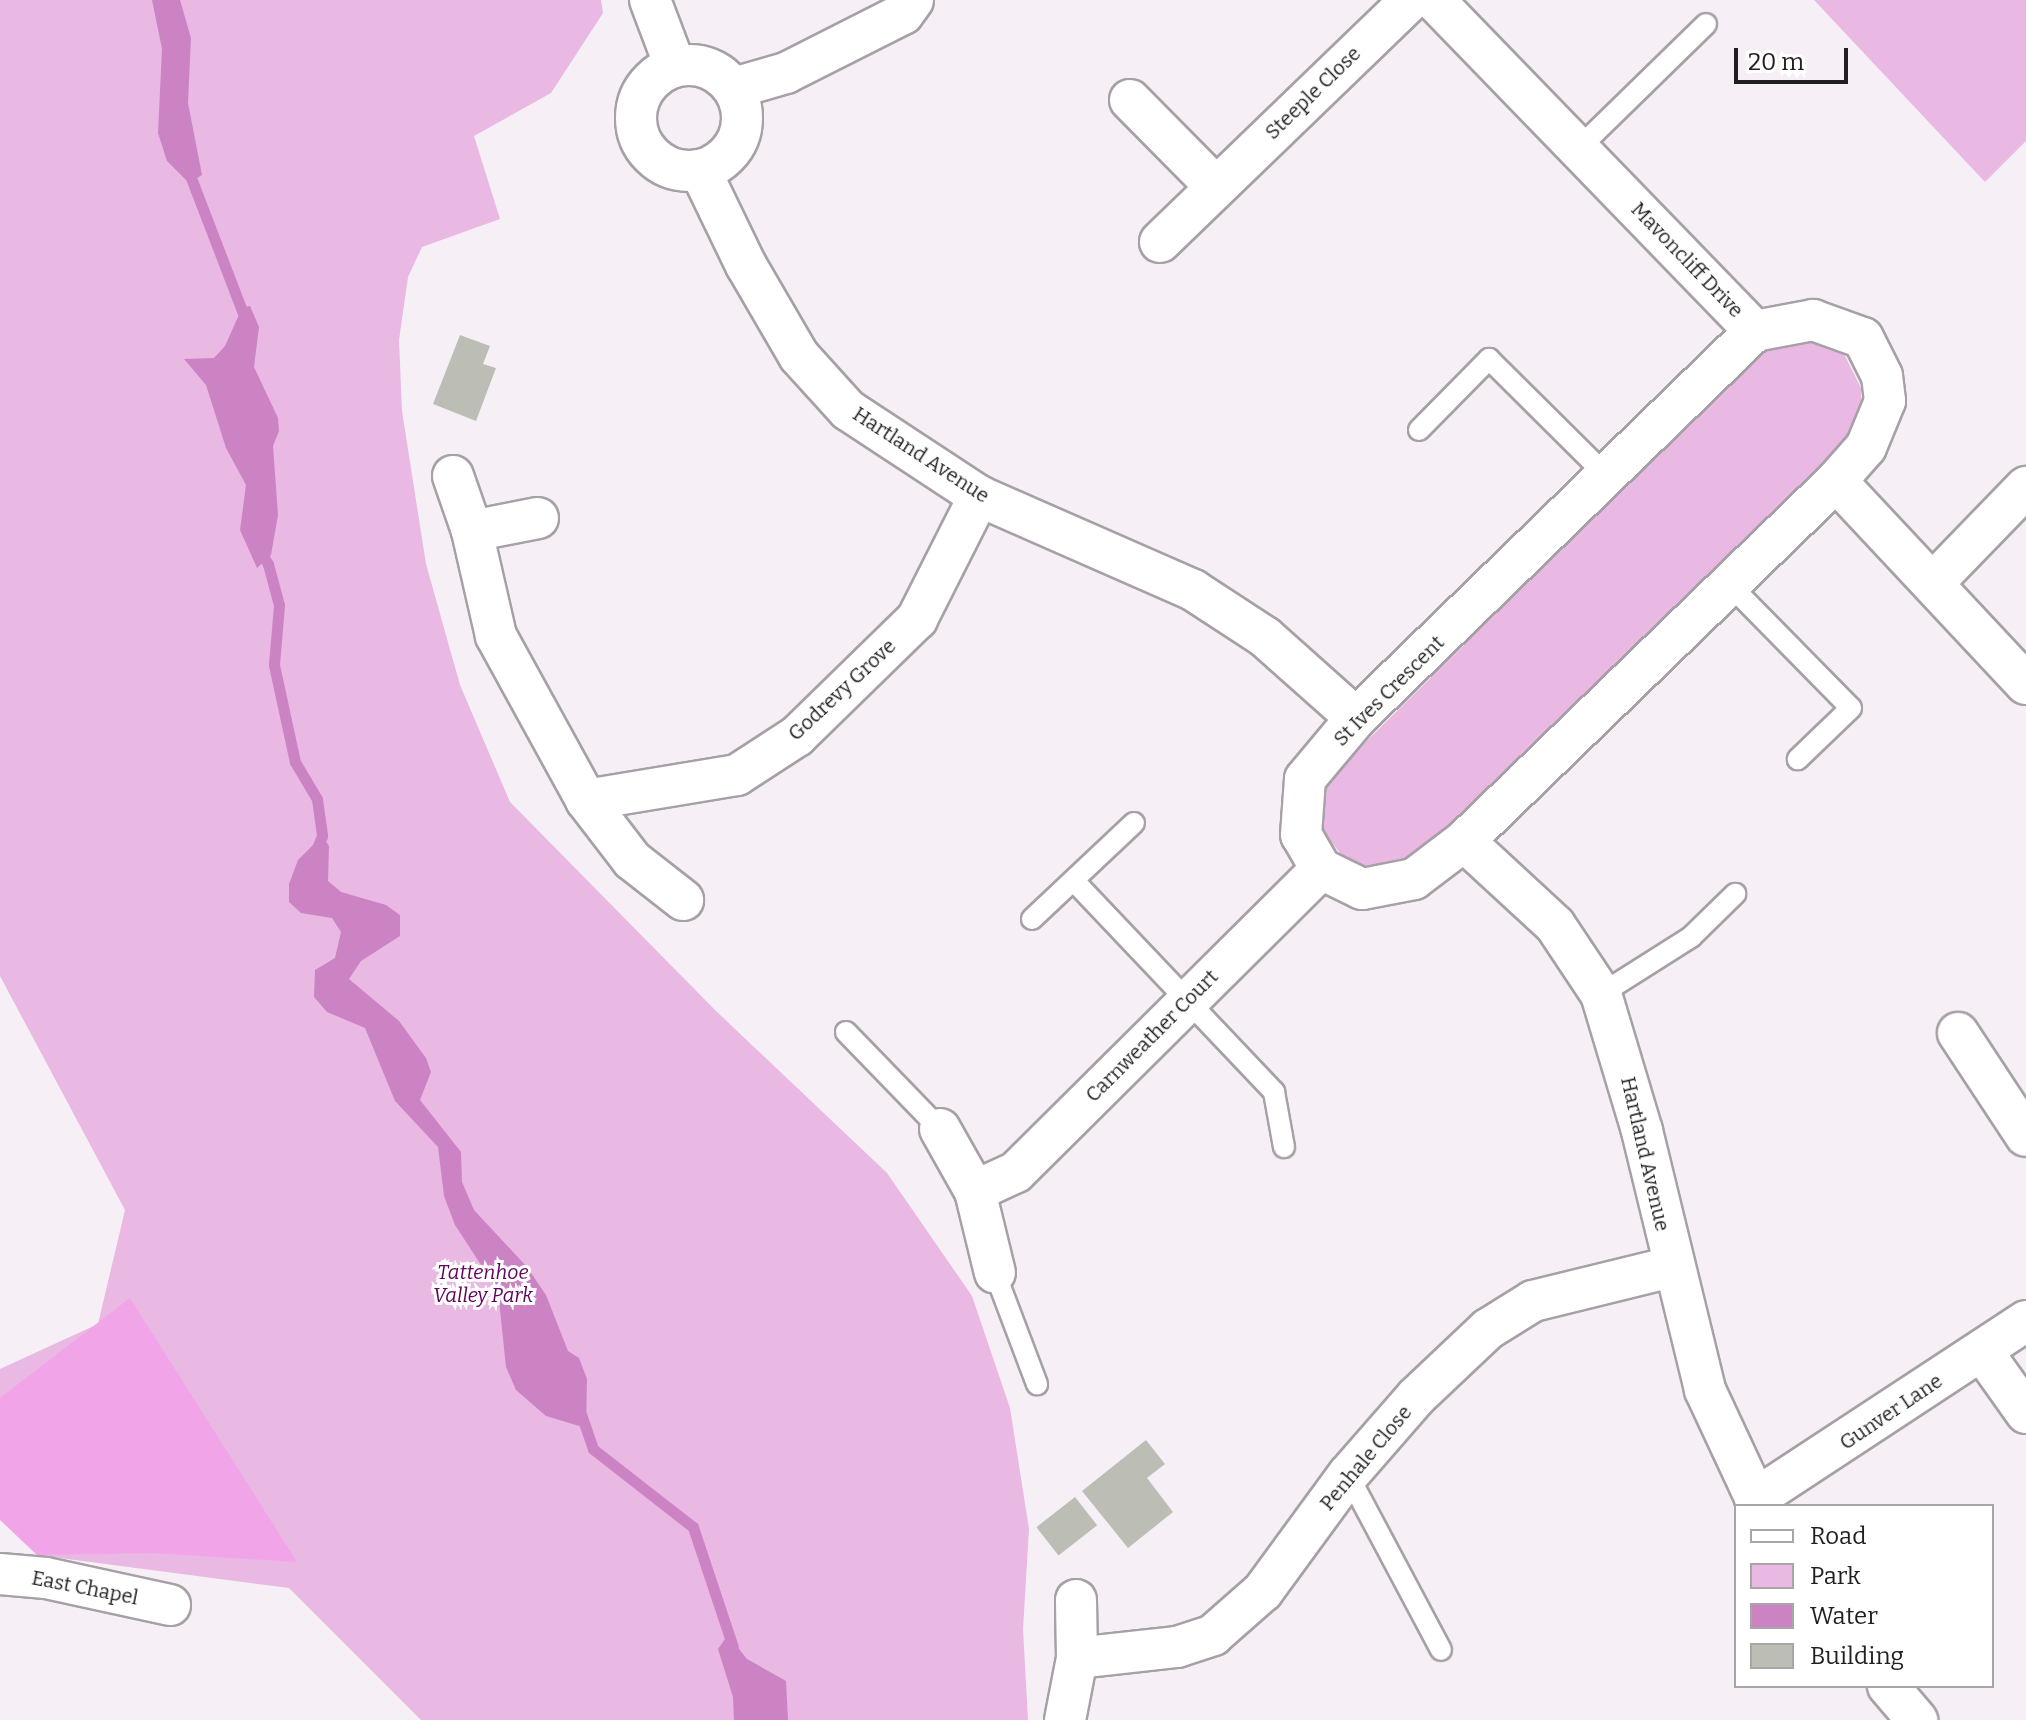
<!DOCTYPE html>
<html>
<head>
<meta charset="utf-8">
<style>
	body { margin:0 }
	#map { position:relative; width:2026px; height:1720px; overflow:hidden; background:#f6eff5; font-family:Bitter,serif }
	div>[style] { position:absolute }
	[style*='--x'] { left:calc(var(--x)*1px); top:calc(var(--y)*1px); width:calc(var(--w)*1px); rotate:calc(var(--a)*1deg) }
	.green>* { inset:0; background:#e9b8e3 }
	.forest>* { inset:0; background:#f1a5e8 }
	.water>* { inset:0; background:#cc83c4 }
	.stream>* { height:11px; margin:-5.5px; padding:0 5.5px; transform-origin:5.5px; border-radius:5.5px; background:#cc83c4 }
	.building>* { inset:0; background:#bcbeb6; transform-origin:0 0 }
	.roads { filter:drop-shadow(2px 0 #a7a0a6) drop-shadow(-2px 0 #a7a0a6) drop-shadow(0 2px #a7a0a6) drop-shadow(0 -2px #a7a0a6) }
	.lane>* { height:20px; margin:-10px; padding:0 10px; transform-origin:10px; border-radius:10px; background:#fff }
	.street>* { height:40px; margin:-20px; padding:0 20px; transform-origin:20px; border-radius:20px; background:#fff }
	.street>.ring { margin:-20px; padding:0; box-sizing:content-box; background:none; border:40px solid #fff; border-radius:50% }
	span { translate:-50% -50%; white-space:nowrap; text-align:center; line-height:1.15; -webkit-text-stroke:6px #fff; paint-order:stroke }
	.street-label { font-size:20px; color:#221f21 }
	.park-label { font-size:20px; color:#60035c; font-style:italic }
	.legend { position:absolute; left:1734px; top:1504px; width:260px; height:184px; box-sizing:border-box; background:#fff; border:2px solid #a7a5a6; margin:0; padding:10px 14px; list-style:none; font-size:24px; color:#221f21 }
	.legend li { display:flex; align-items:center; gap:16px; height:40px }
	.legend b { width:40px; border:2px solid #a7a5a6 }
	.scale { position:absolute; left:1734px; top:48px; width:114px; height:36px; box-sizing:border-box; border:4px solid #221f21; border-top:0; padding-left:10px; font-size:24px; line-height:28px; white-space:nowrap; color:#221f21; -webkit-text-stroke:6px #fff; paint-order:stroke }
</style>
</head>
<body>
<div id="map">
	<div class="green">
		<div style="clip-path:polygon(0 0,601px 0,603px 13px,551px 93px,474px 136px,500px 219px,422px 247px,408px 277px,399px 340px,402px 411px,426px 564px,460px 685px,510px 802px,716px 1011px,887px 1173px,972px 1296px,1010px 1408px,1029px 1529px,1023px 1629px,1028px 1720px,421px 1720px,289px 1588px,37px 1555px,0 1508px,0 1369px,98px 1324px,125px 1210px,0 976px)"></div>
		<div style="clip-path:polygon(1814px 0,2026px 0,2026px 141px,1985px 182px)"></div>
		<div style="clip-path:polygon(1798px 337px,1844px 354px,1861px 388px,1862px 416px,1838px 458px,1408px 863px,1377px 868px,1346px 861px,1317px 823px,1323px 784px,1773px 340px)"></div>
	</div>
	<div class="forest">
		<div style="clip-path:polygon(130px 1298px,297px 1562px,153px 1553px,37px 1555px,0 1520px,0 1398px)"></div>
	</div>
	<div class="water">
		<div style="clip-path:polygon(180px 0,191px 38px,188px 103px,202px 175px,189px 183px,167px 161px,158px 133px,162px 49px,152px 0)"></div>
		<div style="clip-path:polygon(250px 306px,259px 327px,254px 367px,278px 418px,279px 431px,273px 446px,278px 515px,271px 555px,257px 568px,240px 530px,246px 485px,226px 448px,206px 385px,184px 359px,214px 358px,225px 346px,242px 308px)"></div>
		<div style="clip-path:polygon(322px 836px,329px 846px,328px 881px,341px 892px,386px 905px,400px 915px,400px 936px,361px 961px,349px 979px,399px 1021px,426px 1058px,431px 1072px,420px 1100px,461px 1152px,462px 1182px,474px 1210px,527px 1267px,546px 1295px,568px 1351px,579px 1358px,587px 1379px,586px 1428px,546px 1416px,516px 1390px,506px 1367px,498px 1291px,455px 1225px,444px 1196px,438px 1147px,395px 1101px,365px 1028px,327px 1012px,314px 997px,315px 970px,335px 958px,341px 932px,332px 918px,301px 913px,289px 902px,289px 884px,298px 860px)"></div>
		<div style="clip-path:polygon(728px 1635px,747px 1659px,786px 1681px,788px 1720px,734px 1720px,733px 1697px,718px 1649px)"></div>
	</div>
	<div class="stream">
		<div style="--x:188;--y:170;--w:162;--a:69"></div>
		<div style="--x:258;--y:548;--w:19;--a:58"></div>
		<div style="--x:268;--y:564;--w:42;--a:75"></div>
		<div style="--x:279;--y:605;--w:60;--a:94.8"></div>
		<div style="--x:274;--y:665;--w:99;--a:77.8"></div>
		<div style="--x:295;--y:762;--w:43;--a:59.3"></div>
		<div style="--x:317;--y:799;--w:37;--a:82"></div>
		<div style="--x:322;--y:836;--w:13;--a:113"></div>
		<div style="--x:581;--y:1414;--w:37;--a:71"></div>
		<div style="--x:593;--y:1449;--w:127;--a:38"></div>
		<div style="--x:693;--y:1527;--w:126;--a:71.6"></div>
	</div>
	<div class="building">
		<div style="clip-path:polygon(460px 335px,490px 346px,483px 364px,496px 368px,476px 421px,433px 404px)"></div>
		<div style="clip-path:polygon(1146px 1440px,1165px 1464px,1147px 1478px,1173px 1512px,1128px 1548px,1082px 1491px)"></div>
		<div style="left:1075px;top:1497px;width:36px;height:49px;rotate:52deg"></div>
	</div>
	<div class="roads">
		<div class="lane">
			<div style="--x:1580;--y:147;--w:176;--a:-44.3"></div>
			<div style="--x:1419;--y:430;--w:100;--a:-45.4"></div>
			<div style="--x:1489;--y:359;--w:166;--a:44.8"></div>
			<div style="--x:1728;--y:583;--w:175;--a:45.5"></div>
			<div style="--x:1851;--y:708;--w:74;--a:136.1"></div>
			<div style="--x:1074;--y:881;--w:291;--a:46.5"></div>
			<div style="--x:1274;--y:1092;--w:56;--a:79.7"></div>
			<div style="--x:1032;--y:919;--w:140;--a:-43.3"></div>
			<div style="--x:1601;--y:994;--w:107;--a:-32.3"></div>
			<div style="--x:1691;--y:937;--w:62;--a:-44.3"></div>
			<div style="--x:846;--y:1032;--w:135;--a:45.9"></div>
			<div style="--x:995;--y:1273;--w:119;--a:69.3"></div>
			<div style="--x:1348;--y:1475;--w:198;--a:62"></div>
		</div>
		<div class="street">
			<div style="--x:650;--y:0;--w:71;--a:69.3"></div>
			<div style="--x:1434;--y:0;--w:461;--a:45.9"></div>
			<div class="ring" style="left:636px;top:65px;width:66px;height:66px"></div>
			<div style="--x:734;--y:88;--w:54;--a:-16.1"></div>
			<div style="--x:786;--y:73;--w:131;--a:-26.8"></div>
			<div style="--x:903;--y:14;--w:17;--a:-54"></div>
			<div style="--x:1130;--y:100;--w:122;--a:45.3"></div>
			<div style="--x:700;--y:170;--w:106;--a:64.2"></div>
			<div style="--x:746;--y:265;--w:105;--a:59.8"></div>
			<div style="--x:799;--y:356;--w:73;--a:47.8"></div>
			<div style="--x:848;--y:410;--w:157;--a:33.3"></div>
			<div style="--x:979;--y:496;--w:234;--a:23.7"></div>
			<div style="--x:1193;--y:590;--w:86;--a:33.1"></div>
			<div style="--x:1265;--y:637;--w:122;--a:41.7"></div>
			<div style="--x:1160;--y:242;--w:349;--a:-44"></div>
			<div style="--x:1813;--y:320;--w:53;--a:19.8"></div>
			<div style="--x:1863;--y:338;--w:42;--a:63.4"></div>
			<div style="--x:1882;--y:376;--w:25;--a:83"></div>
			<div style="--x:1885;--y:401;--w:50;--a:112.4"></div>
			<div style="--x:1866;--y:447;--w:45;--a:131.4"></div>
			<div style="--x:1836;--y:481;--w:518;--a:135.94"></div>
			<div style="--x:1464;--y:841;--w:63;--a:142.8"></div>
			<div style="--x:1414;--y:879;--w:53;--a:169.1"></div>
			<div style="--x:1362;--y:889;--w:46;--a:-154"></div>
			<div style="--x:1321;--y:869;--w:39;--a:-120"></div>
			<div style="--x:1301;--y:835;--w:56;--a:-85.9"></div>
			<div style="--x:1305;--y:779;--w:80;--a:-50.1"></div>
			<div style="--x:1356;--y:718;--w:556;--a:-44.13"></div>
			<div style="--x:1755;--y:331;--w:59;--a:-10.7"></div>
			<div style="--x:453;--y:476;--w:58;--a:70.9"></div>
			<div style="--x:1836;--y:481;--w:278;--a:46.9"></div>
			<div style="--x:538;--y:518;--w:67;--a:168.9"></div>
			<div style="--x:472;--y:531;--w:108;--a:77.1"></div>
			<div style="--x:496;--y:636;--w:187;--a:61.2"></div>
			<div style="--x:586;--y:800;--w:153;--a:-9.4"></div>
			<div style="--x:737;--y:775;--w:72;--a:-33"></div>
			<div style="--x:797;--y:736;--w:168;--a:-44.3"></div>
			<div style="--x:917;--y:619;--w:138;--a:-63.2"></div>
			<div style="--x:1933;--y:583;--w:134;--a:-45.9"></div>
			<div style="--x:586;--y:800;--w:76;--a:52.5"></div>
			<div style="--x:632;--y:860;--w:65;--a:38.1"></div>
			<div style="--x:1464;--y:841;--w:124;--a:42.7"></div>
			<div style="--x:1555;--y:925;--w:83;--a:56.3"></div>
			<div style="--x:1601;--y:994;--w:143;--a:73.3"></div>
			<div style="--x:1642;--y:1131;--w:267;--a:76.3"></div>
			<div style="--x:1705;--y:1390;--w:128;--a:65"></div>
			<div style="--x:1958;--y:1033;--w:123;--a:56.6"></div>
			<div style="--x:940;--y:1129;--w:71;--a:60.6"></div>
			<div style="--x:975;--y:1191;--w:84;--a:76.3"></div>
			<div style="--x:975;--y:1191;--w:45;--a:-24.9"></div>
			<div style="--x:1016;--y:1172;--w:430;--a:-44.8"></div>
			<div style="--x:1982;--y:1351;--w:76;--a:54.6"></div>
			<div style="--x:1755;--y:1499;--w:324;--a:-33.3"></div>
			<div style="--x:0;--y:1574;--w:46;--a:5"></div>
			<div style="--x:46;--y:1578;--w:127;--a:12.3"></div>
			<div style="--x:1077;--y:1658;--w:101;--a:-6.3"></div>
			<div style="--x:1177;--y:1647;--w:38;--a:-18"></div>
			<div style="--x:1213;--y:1635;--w:67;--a:-41.3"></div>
			<div style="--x:1263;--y:1591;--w:144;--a:-53.8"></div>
			<div style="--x:1348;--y:1475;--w:103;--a:-48.9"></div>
			<div style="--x:1416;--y:1397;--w:99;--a:-43.4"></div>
			<div style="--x:1488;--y:1329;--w:53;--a:-31.9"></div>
			<div style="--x:1533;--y:1301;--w:142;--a:-13.8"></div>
			<div style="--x:1888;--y:1686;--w:45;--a:49.5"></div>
			<div style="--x:1065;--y:1720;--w:63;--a:-79"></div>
			<div style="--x:1077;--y:1658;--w:58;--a:-91"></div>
		</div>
	</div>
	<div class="street-label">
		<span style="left:1313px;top:93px;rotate:-44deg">Steeple Close</span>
		<span style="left:1687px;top:260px;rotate:46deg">Mavoncliff Drive</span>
		<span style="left:921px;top:455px;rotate:33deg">Hartland Avenue</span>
		<span style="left:842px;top:690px;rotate:-43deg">Godrevy Grove</span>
		<span style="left:1389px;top:691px;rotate:-45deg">St Ives Crescent</span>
		<span style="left:1152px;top:1036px;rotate:-45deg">Carnweather Court</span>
		<span style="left:1645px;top:1154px;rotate:77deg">Hartland Avenue</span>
		<span style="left:1891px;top:1412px;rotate:-34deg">Gunver Lane</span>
		<span style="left:1366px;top:1458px;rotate:-50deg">Penhale Close</span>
		<span style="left:85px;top:1588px;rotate:11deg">East Chapel</span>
	</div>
	<div class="park-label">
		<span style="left:483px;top:1284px">Tattenhoe<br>Valley Park</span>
	</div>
	<ul class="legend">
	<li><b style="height:10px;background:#fff"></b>Road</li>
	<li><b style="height:22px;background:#e9b8e3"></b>Park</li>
	<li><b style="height:22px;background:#cc83c4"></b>Water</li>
	<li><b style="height:22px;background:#bcbeb6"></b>Building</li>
	</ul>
	<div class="scale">20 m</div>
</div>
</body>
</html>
